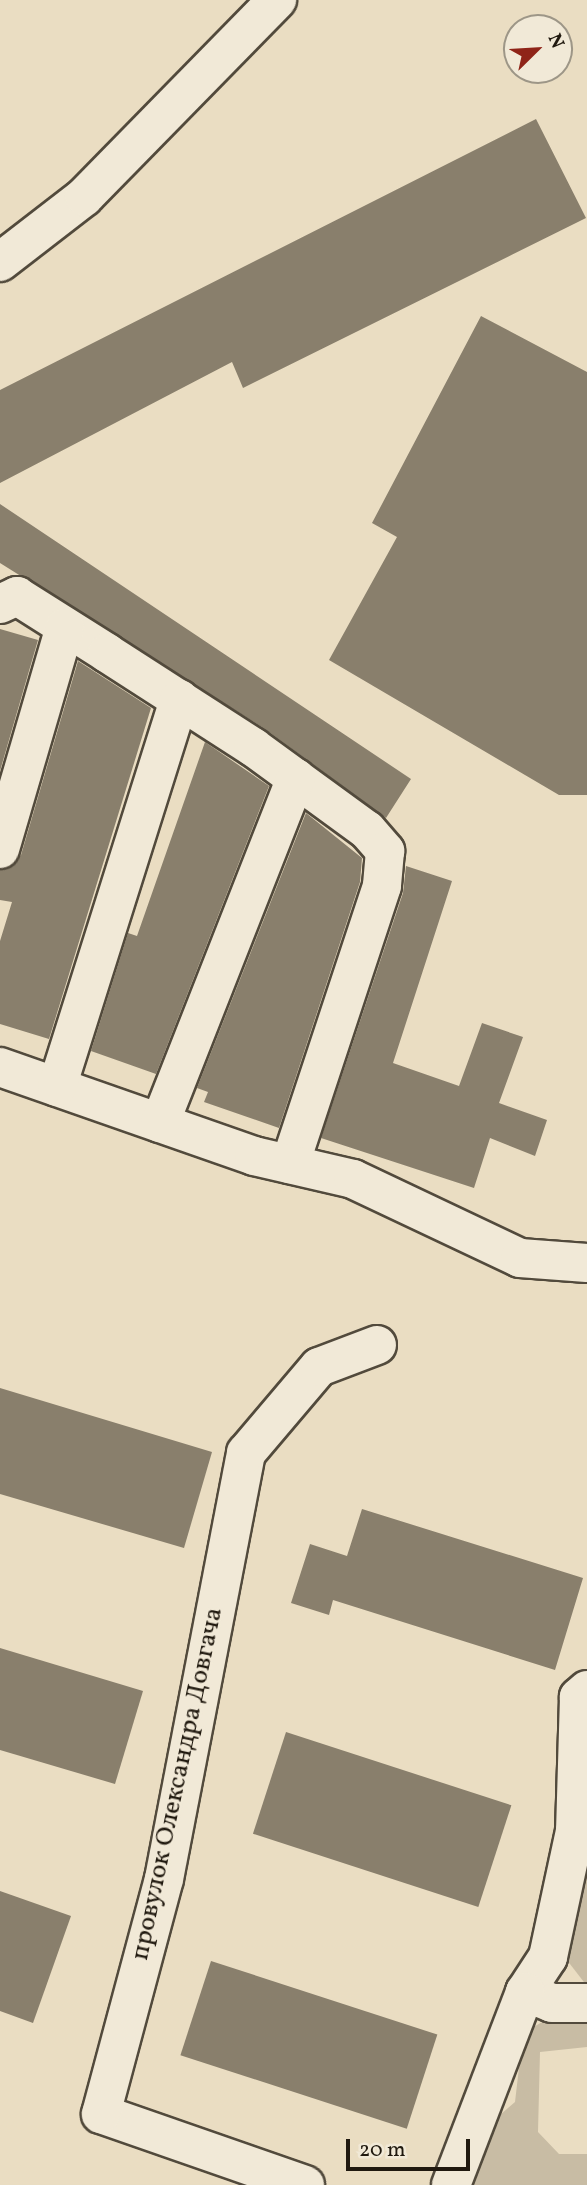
<!DOCTYPE html>
<html>
<head>
<meta charset="utf-8">
<style>
	body { margin:0 }
	#map { position:relative; width:587px; height:2185px; overflow:hidden; background:#eaddc2; font-family:Vollkorn,serif }
	div>[style] { position:absolute }
	[style*='--x'] { left:calc(var(--x)*1px); top:calc(var(--y)*1px); width:calc(var(--w)*1px); rotate:calc(var(--a)*1deg) }
	.green>* { inset:0; background:#c8bca4 }
	.building>* { inset:0; background:#897f6c; transform-origin:0 0 }
	.roads { filter:drop-shadow(2px 0 #524a3c) drop-shadow(-2px 0 #524a3c) drop-shadow(0 2px #524a3c) drop-shadow(0 -2px #524a3c) }
	.minor>* { height:38px; margin:-19px; padding:0 19px; transform-origin:19px; border-radius:19px; background:#f1e9d7 }
	span { translate:-50% -50%; white-space:nowrap; text-align:center; line-height:1.15; -webkit-text-stroke:5px #f1e9d7; paint-order:stroke }
	.street-label { font-size:26px; color:#20190f }
	.north { position:absolute; left:503px; top:14px; width:70px; height:70px; box-sizing:border-box; background:#f1e9d7; border:2px solid #9d9687; border-radius:50%; rotate:66deg; font-size:19px; font-weight:700; line-height:28px; text-align:center; color:#20190f }
	.north::after { content:''; display:block; margin:auto; width:24px; height:32px; background:#8f2418; clip-path:polygon(50% 0,100% 100%,50% 72%,0 100%) }
	.scale { position:absolute; left:346px; top:2139px; width:124px; height:32px; box-sizing:border-box; border:4px solid #20190f; border-top:0; padding-left:9px; font-size:21px; line-height:24px; white-space:nowrap; color:#20190f; -webkit-text-stroke:5px #f1e9d7; paint-order:stroke }
</style>
</head>
<body>
<div id="map">
	<div class="green">
		<div style="clip-path:polygon(587px 1849px,587px 1986px,563px 1955px)"></div>
		<div style="clip-path:polygon(544px 2021px,587px 2021px,587px 2047px,540px 2052px,538px 2132px,559px 2154px,587px 2154px,587px 2185px,461px 2185px,484px 2129px,515px 2102px,523px 2033px)"></div>
	</div>
	<div class="building">
		<div style="clip-path:polygon(536px 119px,586px 218px,243px 388px,232px 362px,0 483px,0 390px)"></div>
		<div style="clip-path:polygon(481px 316px,587px 372px,587px 795px,559px 795px,329px 660px,397px 537px,372px 523px)"></div>
		<div style="clip-path:polygon(0 504px,411px 779px,386px 818px,265px 729px,0 563px)"></div>
		<div style="clip-path:polygon(0 629px,38px 640px,0 771px)"></div>
		<div style="clip-path:polygon(78px 661px,151px 708px,49px 1039px,0 1024px,0 941px,12px 902px,0 900px,0 870px,21px 855px)"></div>
		<div style="clip-path:polygon(205px 742px,269px 786px,156px 1074px,91px 1051px,128px 933px,137px 936px)"></div>
		<div style="clip-path:polygon(306px 813px,362px 858px,360px 882px,279px 1128px,204px 1102px,208px 1092px,197px 1088px)"></div>
		<div style="clip-path:polygon(406px 866px,452px 881px,393px 1063px,459px 1086px,482px 1023px,523px 1037px,499px 1103px,547px 1120px,535px 1156px,490px 1138px,474px 1188px,321px 1138px,403px 893px)"></div>
		<div style="clip-path:polygon(0 1388px,212px 1452px,184px 1548px,0 1494px)"></div>
		<div style="clip-path:polygon(362px 1509px,583px 1578px,555px 1670px,333px 1600px,329px 1615px,291px 1603px,310px 1544px,347px 1556px)"></div>
		<div style="clip-path:polygon(0 1648px,143px 1691px,115px 1784px,0 1750px)"></div>
		<div style="left:286px;top:1732px;width:237px;height:107px;rotate:18deg"></div>
		<div style="clip-path:polygon(0 1891px,71px 1916px,33px 2023px,0 2011px)"></div>
		<div style="left:211px;top:1961px;width:238px;height:99px;rotate:18deg"></div>
	</div>
	<div class="roads">
		<div class="minor">
			<div style="--x:0;--y:262;--w:106;--a:-37.7"></div>
			<div style="--x:84;--y:197;--w:276;--a:-45.6"></div>
			<div style="--x:0;--y:604;--w:19;--a:-25"></div>
			<div style="--x:17;--y:596;--w:107;--a:32.3"></div>
			<div style="--x:107;--y:653;--w:174;--a:32.8"></div>
			<div style="--x:253;--y:747;--w:141;--a:36.1"></div>
			<div style="--x:367;--y:830;--w:28;--a:49"></div>
			<div style="--x:385;--y:851;--w:35;--a:95"></div>
			<div style="--x:382;--y:886;--w:293;--a:108.3"></div>
			<div style="--x:0;--y:849;--w:231;--a:-73.7"></div>
			<div style="--x:0;--y:1067;--w:269;--a:19.3"></div>
			<div style="--x:254;--y:1156;--w:102;--a:13.1"></div>
			<div style="--x:353;--y:1179;--w:185;--a:25.3"></div>
			<div style="--x:520;--y:1258;--w:67;--a:4.3"></div>
			<div style="--x:57;--y:1087;--w:407;--a:-72.5"></div>
			<div style="--x:160;--y:1123;--w:371;--a:-68.5"></div>
			<div style="--x:587;--y:1690;--w:11;--a:139"></div>
			<div style="--x:579;--y:1697;--w:134;--a:91.7"></div>
			<div style="--x:575;--y:1831;--w:129;--a:102.1"></div>
			<div style="--x:548;--y:1957;--w:42;--a:123.3"></div>
			<div style="--x:525;--y:1992;--w:29;--a:22"></div>
			<div style="--x:552;--y:2003;--w:35;--a:0"></div>
			<div style="--x:305;--y:2185;--w:216;--a:-160.8"></div>
			<div style="--x:101;--y:2114;--w:243;--a:-75"></div>
			<div style="--x:164;--y:1879;--w:434;--a:-79.1"></div>
			<div style="--x:246;--y:1453;--w:113;--a:-49.7"></div>
			<div style="--x:319;--y:1367;--w:62;--a:-20.8"></div>
			<div style="--x:451;--y:2185;--w:207;--a:-69"></div>
		</div>
	</div>
	<div class="street-label">
		<span style="left:178px;top:1784px;rotate:-78deg">провулок Олександра Довгача</span>
	</div>
	<div class="north">N</div>
	<div class="scale">20 m</div>
</div>
</body>
</html>
